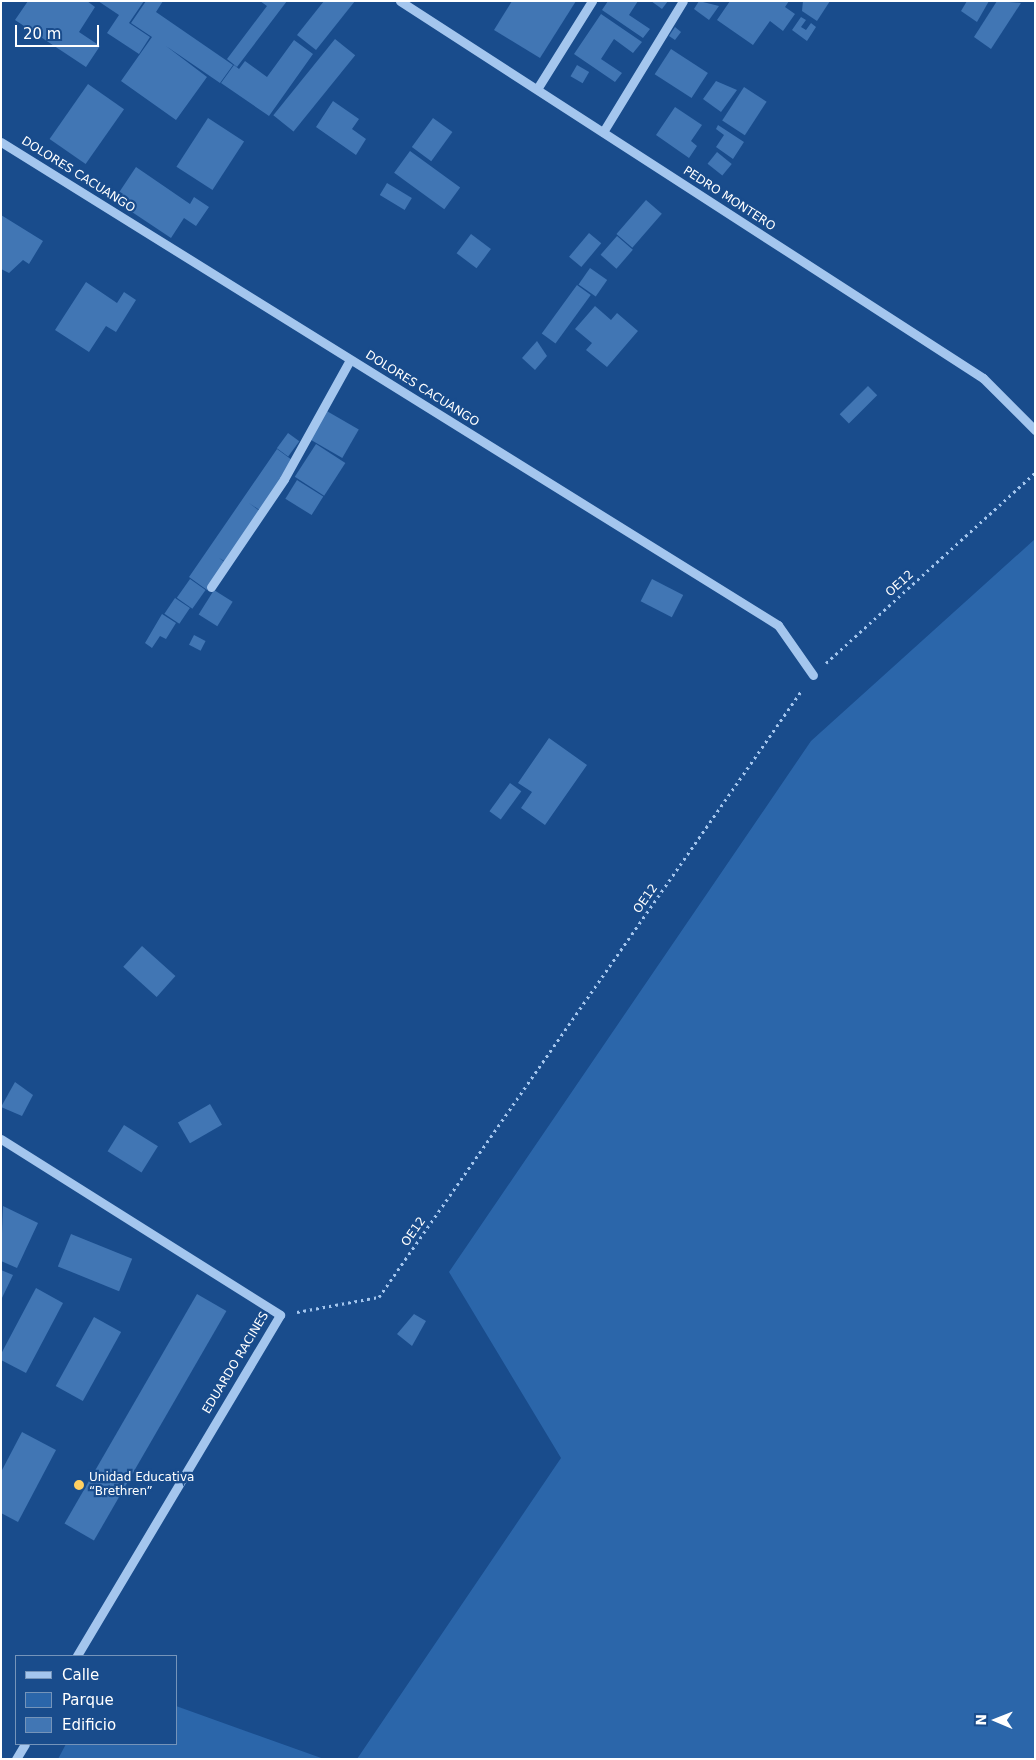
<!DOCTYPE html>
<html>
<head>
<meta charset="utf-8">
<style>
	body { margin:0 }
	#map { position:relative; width:1036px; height:1760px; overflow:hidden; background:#194c8c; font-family:"DejaVu Sans",sans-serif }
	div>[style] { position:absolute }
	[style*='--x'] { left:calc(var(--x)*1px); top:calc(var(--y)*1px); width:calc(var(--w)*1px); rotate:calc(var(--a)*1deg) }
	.green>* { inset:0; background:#2b66aa }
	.building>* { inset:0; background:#4176b4; transform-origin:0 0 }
	.path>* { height:3px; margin-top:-1.5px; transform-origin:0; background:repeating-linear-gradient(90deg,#a4c6ee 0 2.5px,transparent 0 6.5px) }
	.minor>* { height:9px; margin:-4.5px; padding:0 4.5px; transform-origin:4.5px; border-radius:4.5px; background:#a4c6ee }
	.dots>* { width:14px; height:14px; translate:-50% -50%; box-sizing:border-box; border:2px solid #194c8c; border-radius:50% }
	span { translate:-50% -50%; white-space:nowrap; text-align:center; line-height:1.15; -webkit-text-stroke:4.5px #194c8c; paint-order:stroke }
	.street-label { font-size:12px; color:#fff }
	.poi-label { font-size:12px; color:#fff }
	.left { translate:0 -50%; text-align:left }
	.frame { position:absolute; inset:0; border:2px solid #fff; pointer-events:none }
	.legend { position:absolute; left:15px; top:1655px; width:162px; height:90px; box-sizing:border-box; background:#194c8c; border:1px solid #7594ba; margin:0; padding:6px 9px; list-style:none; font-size:15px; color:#fff }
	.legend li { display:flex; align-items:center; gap:10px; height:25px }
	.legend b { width:25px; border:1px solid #7594ba }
	.north { position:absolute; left:971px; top:1695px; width:50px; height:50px; -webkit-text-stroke:4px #194c8c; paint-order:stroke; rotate:271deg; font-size:14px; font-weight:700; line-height:20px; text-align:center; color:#fff }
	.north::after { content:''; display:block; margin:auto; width:18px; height:22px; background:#fff; clip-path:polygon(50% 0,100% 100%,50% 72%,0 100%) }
	.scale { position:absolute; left:15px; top:25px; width:84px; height:22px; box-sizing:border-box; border:2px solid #fff; border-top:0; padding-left:6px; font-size:15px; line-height:18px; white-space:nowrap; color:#fff; -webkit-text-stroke:4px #194c8c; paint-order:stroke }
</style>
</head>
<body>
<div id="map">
	<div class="green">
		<div style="clip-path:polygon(1035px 539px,1035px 1759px,357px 1759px,561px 1458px,449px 1272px,811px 741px)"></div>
		<div style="clip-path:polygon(176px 1706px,324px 1759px,58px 1759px,66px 1744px,176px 1744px)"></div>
	</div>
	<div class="building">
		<div style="clip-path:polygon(28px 1px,87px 1px,95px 7px,79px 32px,100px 46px,86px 67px,15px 20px)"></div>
		<div style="clip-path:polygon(98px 1px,144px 1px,129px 23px,150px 37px,139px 54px,107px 33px,119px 15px)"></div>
		<div style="clip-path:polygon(146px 1px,163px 1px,156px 12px,233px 65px,220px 83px,166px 46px,207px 77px,176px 120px,121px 81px,152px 37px,131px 23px)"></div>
		<div style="clip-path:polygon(260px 1px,287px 1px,237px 67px,227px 59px,267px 6px)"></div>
		<div style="clip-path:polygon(324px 1px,355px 1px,316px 50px,297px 35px)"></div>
		<div style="clip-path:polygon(512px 1px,576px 1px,540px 58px,494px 30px)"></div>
		<div style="clip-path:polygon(608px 1px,638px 1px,629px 15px,650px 29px,643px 38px,602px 10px)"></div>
		<div style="clip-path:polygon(651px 1px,668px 1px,662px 9px)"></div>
		<div style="clip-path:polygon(699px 1px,719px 6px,709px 20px,694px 9px)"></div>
		<div style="clip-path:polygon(730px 1px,789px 1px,785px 7px,795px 14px,783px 31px,770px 21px,753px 45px,717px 20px)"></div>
		<div style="clip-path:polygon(803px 1px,830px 1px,817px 21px,802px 11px)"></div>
		<div style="clip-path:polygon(967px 1px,989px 1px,977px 22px,961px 11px)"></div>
		<div style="clip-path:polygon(997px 1px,1021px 3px,991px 49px,974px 37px)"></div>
		<div style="clip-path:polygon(601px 14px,642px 42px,633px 53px,614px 39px,601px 59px,622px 73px,615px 82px,574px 54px)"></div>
		<div style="clip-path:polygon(801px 17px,806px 20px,801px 27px,806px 30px,811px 23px,816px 27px,807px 41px,792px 30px)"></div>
		<div style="clip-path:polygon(675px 27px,681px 32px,675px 40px,669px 36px)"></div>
		<div style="left:335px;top:39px;width:26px;height:98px;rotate:39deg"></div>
		<div style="clip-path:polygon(294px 40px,313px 54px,269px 116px,221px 83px,234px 65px,239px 69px,245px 61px,267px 77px)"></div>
		<div style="left:671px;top:49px;width:44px;height:30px;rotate:33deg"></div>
		<div style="left:577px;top:65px;width:14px;height:13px;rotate:30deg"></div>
		<div style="clip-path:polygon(716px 81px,737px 90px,721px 112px,703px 99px)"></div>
		<div style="left:88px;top:84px;width:44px;height:67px;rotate:35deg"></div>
		<div style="left:744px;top:87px;width:27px;height:40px;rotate:33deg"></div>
		<div style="clip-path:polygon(333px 101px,359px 119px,352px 129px,366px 139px,356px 155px,316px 127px)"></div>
		<div style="clip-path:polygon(675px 107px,702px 125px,691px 141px,697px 146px,689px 158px,656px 135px)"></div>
		<div style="left:208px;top:118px;width:43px;height:58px;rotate:33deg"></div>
		<div style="left:433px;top:118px;width:24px;height:36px;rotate:36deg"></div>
		<div style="clip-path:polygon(718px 125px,744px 142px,733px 159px,716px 147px,724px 135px,716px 129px)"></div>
		<div style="left:410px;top:151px;width:62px;height:27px;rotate:36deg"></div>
		<div style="left:717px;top:152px;width:19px;height:15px;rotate:39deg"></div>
		<div style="clip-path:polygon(136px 167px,190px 204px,194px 197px,209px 207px,196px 226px,184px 218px,171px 238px,114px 200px)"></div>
		<div style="left:387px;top:183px;width:29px;height:14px;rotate:31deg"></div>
		<div style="left:646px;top:200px;width:21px;height:45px;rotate:41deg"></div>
		<div style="clip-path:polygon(1px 215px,43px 241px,29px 264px,23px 260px,9px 273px,1px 269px)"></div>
		<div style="left:589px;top:233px;width:16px;height:31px;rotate:40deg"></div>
		<div style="left:471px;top:234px;width:25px;height:24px;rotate:37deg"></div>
		<div style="left:617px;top:236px;width:21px;height:25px;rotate:41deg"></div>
		<div style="left:590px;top:268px;width:21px;height:20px;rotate:35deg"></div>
		<div style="clip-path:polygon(86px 282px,117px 303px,124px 292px,136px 300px,116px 332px,106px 326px,89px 352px,55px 330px)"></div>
		<div style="left:577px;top:285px;width:17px;height:60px;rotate:36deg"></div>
		<div style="clip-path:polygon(595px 306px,611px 320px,617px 313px,638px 331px,607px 367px,586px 350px,592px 343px,575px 329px)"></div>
		<div style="clip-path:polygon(537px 341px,547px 356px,535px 370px,522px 358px)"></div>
		<div style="left:868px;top:386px;width:13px;height:40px;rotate:45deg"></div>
		<div style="left:325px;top:410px;width:39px;height:33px;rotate:30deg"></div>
		<div style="left:288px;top:433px;width:14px;height:19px;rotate:36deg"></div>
		<div style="left:316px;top:444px;width:35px;height:39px;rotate:33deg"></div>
		<div style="clip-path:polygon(277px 449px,292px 460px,261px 511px,249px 503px,261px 512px,226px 562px,219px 558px,226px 563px,207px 590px,189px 577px)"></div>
		<div style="left:297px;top:480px;width:31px;height:22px;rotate:32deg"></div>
		<div style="left:190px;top:579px;width:19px;height:23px;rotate:35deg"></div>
		<div style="left:652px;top:579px;width:35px;height:25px;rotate:27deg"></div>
		<div style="left:214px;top:590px;width:22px;height:29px;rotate:32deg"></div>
		<div style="left:175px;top:598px;width:18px;height:19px;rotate:34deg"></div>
		<div style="clip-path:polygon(162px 614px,176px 623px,166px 639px,160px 636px,152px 648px,145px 643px)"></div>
		<div style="left:194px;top:635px;width:13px;height:11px;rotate:27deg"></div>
		<div style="clip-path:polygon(549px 738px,587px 765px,545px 825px,521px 808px,532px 792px,518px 783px)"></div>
		<div style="left:510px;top:783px;width:14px;height:35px;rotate:36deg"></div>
		<div style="left:142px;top:946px;width:45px;height:28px;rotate:42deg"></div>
		<div style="clip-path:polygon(15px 1082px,33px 1095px,22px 1116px,1px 1107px)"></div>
		<div style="left:210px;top:1104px;width:24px;height:37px;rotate:60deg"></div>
		<div style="left:124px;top:1125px;width:40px;height:31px;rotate:32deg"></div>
		<div style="clip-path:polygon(3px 1206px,38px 1223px,17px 1268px,1px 1261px)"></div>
		<div style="left:71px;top:1234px;width:66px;height:35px;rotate:22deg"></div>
		<div style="clip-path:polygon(1px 1270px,13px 1275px,1px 1300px)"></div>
		<div style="clip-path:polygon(36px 1288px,63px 1303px,26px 1373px,1px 1360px,1px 1354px)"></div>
		<div style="left:197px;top:1294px;width:34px;height:265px;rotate:30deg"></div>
		<div style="clip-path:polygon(414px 1314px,426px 1321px,412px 1346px,397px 1334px)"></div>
		<div style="left:94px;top:1317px;width:31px;height:79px;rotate:29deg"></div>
		<div style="clip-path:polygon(22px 1432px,56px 1450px,18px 1522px,1px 1513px,1px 1472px)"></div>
	</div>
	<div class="path">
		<div style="--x:826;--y:663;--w:282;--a:-42.3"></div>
		<div style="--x:297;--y:1312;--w:83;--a:-10.4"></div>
		<div style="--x:379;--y:1297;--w:740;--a:-55.13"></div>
	</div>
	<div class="minor">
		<div style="--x:400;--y:1;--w:694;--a:32.89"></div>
		<div style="--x:983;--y:378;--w:74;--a:45"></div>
		<div style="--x:537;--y:89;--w:104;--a:-58"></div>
		<div style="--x:603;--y:132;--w:153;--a:-58.6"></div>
		<div style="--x:1;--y:142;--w:915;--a:31.87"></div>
		<div style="--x:778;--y:625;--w:61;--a:55"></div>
		<div style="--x:211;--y:587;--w:130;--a:-55.9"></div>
		<div style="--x:284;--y:479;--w:136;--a:-61"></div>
		<div style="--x:1;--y:1139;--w:330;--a:32.2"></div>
		<div style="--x:280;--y:1315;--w:397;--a:120.8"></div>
		<div style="--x:16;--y:1759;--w:17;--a:-59"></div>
	</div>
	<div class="dots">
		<div style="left:79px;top:1485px;background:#ffd061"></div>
	</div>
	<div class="street-label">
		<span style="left:78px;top:175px;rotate:32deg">DOLORES CACUANGO</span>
		<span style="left:729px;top:199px;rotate:33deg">PEDRO MONTERO</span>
		<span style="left:422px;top:389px;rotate:32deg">DOLORES CACUANGO</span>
		<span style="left:900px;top:584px;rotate:-42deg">OE12</span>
		<span style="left:646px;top:899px;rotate:-55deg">OE12</span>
		<span style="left:414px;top:1232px;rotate:-55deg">OE12</span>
		<span style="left:236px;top:1363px;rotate:-59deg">EDUARDO RACINES</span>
	</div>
	<div class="poi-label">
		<span class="left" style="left:89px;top:1485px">Unidad Educativa<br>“Brethren”</span>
	</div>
	<div class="frame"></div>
	<ul class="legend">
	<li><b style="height:6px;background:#a4c6ee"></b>Calle</li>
	<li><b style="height:14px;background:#2b66aa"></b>Parque</li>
	<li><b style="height:14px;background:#4176b4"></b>Edificio</li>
	</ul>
	<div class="north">N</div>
	<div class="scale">20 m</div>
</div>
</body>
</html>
